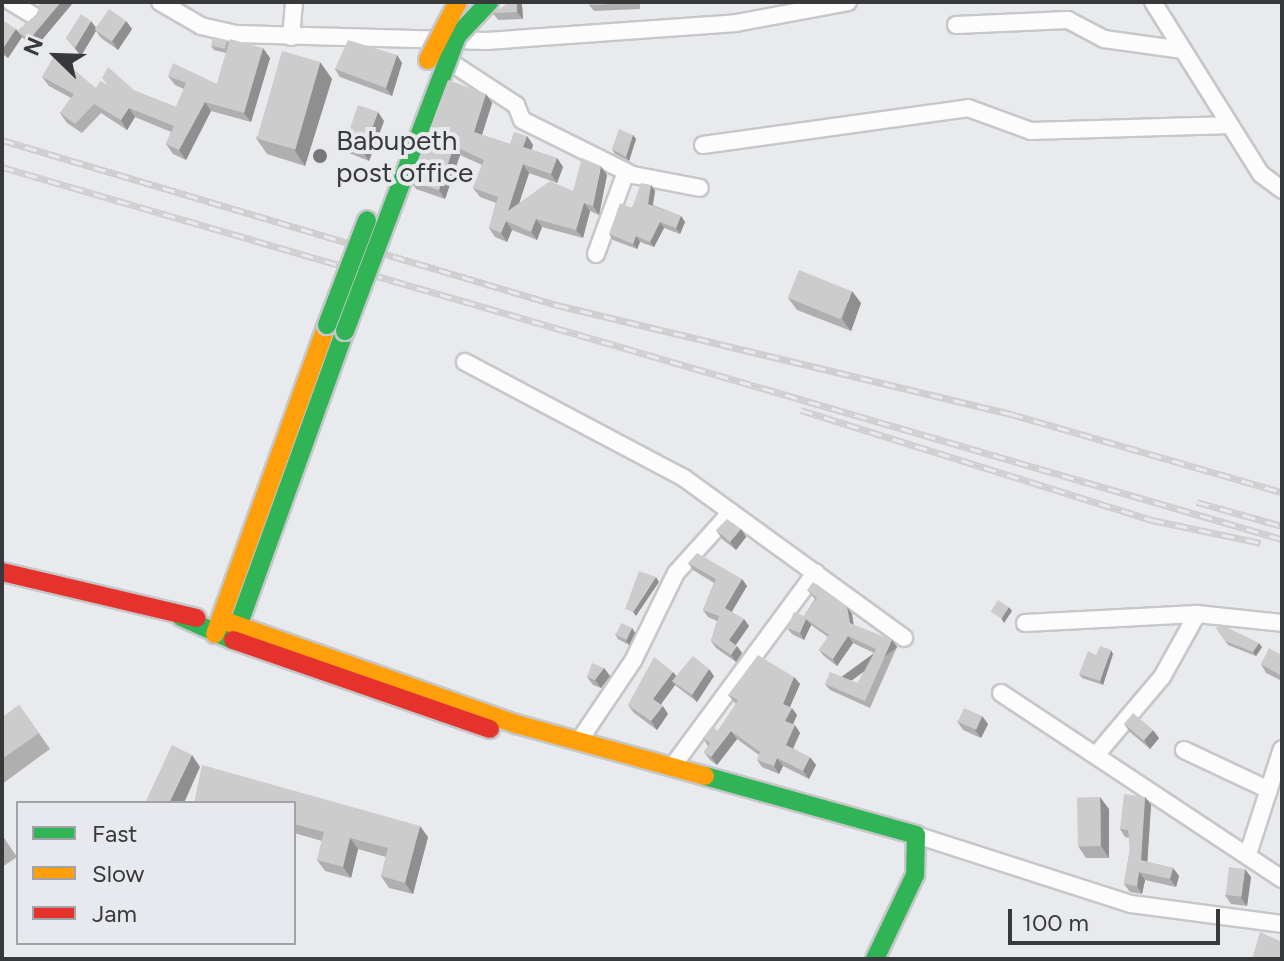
<!DOCTYPE html>
<html>
<head>
<meta charset="utf-8">
<style>
	body { margin:0 }
	#map { position:relative; width:1284px; height:961px; overflow:hidden; background:#e9eaed; font-family:Figtree,sans-serif }
	div>[style] { position:absolute }
	[style*='--x'] { left:calc(var(--x)*1px); top:calc(var(--y)*1px); width:calc(var(--w)*1px); rotate:calc(var(--a)*1deg) }
	.roads { filter:drop-shadow(2px 0 #c6c7c9) drop-shadow(-2px 0 #c6c7c9) drop-shadow(0 2px #c6c7c9) drop-shadow(0 -2px #c6c7c9) }
	.street>* { height:16px; margin:-8px; padding:0 8px; transform-origin:8px; border-radius:8px; background:#fcfcfc }
	.fast>* { height:18px; margin:-9px; padding:0 9px; transform-origin:9px; border-radius:9px; background:#30b455 }
	.slow>* { height:18px; margin:-9px; padding:0 9px; transform-origin:9px; border-radius:9px; background:#ff9f0a }
	.jam>* { height:18px; margin:-9px; padding:0 9px; transform-origin:9px; border-radius:9px; background:#e5322d }
	.rail>* { height:7px; margin-top:-3.5px; transform-origin:0; background:repeating-linear-gradient(90deg,#e8e9ee 0 12px,#cfcfd0 0 24px); box-sizing:border-box; border-block:2px solid #cfcfd0 }
	.bridges { filter:drop-shadow(2px 0 #c6c7c9) drop-shadow(-2px 0 #c6c7c9) drop-shadow(0 2px #c6c7c9) drop-shadow(0 -2px #c6c7c9) }
	.fast-bridge>* { height:18px; margin:-9px; padding:0 9px; transform-origin:9px; border-radius:9px; background:#30b455 }
	.slow-bridge>* { height:18px; margin:-9px; padding:0 9px; transform-origin:9px; border-radius:9px; background:#ff9f0a }
	.wall>* { inset:0; background:#afafb0 }
	.shaded-wall>* { inset:0; background:#8f8f90; transform-origin:0 0 }
	.building>* { inset:0; background:#cccccd; transform-origin:0 0 }
	.dots>* { width:22px; height:22px; translate:-50% -50%; box-sizing:border-box; border:4px solid #e8e9ee; border-radius:50% }
	span { translate:-50% -50%; white-space:nowrap; text-align:center; line-height:1.15; -webkit-text-stroke:8px #e8e9ee; paint-order:stroke }
	.poi-label { font-size:28px; color:#38393b }
	.left { translate:0 -50%; text-align:left }
	.frame { position:absolute; inset:0; border:4px solid #38393b; pointer-events:none }
	.legend { position:absolute; left:16px; top:801px; width:280px; height:144px; box-sizing:border-box; background:#e8e9ee; border:2px solid #a2a3a6; margin:0; padding:10px 14px; list-style:none; font-size:24px; color:#38393b }
	.legend li { display:flex; align-items:center; gap:16px; height:40px }
	.legend b { width:40px; border:2px solid #a2a3a6 }
	.north { position:absolute; left:16px; top:16px; width:80px; height:80px; -webkit-text-stroke:6px #e8e9ee; paint-order:stroke; rotate:293deg; font-size:22px; font-weight:700; line-height:32px; text-align:center; color:#38393b }
	.north::after { content:''; display:block; margin:auto; width:28px; height:36px; background:#38393b; clip-path:polygon(50% 0,100% 100%,50% 72%,0 100%) }
	.scale { position:absolute; left:1008px; top:909px; width:212px; height:36px; box-sizing:border-box; border:4px solid #38393b; border-top:0; padding-left:10px; font-size:24px; line-height:28px; white-space:nowrap; color:#38393b; -webkit-text-stroke:6px #e8e9ee; paint-order:stroke }
</style>
</head>
<body>
<div id="map">
	<div class="roads">
		<div class="street">
			<div style="--x:11;--y:2;--w:27;--a:31"></div>
			<div style="--x:160;--y:2;--w:48;--a:30.3"></div>
			<div style="--x:201;--y:26;--w:36;--a:13"></div>
			<div style="--x:236;--y:34;--w:251;--a:1.6"></div>
			<div style="--x:487;--y:41;--w:250;--a:-4.1"></div>
			<div style="--x:736;--y:23;--w:114;--a:-10.6"></div>
			<div style="--x:1153;--y:2;--w:203;--a:57.9"></div>
			<div style="--x:1261;--y:174;--w:26;--a:37"></div>
			<div style="--x:956;--y:25;--w:112;--a:-2.6"></div>
			<div style="--x:1068;--y:20;--w:41;--a:27.8"></div>
			<div style="--x:1104;--y:39;--w:80;--a:7.9"></div>
			<div style="--x:291;--y:37;--w:35;--a:-85"></div>
			<div style="--x:441;--y:56;--w:90;--a:33.2"></div>
			<div style="--x:516;--y:105;--w:16;--a:68"></div>
			<div style="--x:522;--y:120;--w:124;--a:26.4"></div>
			<div style="--x:633;--y:175;--w:68;--a:11"></div>
			<div style="--x:703;--y:145;--w:268;--a:-7.9"></div>
			<div style="--x:968;--y:108;--w:67;--a:20.1"></div>
			<div style="--x:1031;--y:131;--w:199;--a:-1.7"></div>
			<div style="--x:596;--y:254;--w:87;--a:-69.9"></div>
			<div style="--x:465;--y:362;--w:248;--a:27.9"></div>
			<div style="--x:684;--y:478;--w:272;--a:36"></div>
			<div style="--x:1025;--y:623;--w:172;--a:-3"></div>
			<div style="--x:1197;--y:614;--w:85;--a:6"></div>
			<div style="--x:1001;--y:693;--w:337;--a:33.5"></div>
			<div style="--x:579;--y:741;--w:97;--a:-56"></div>
			<div style="--x:633;--y:661;--w:98;--a:-64"></div>
			<div style="--x:676;--y:573;--w:82;--a:-48"></div>
			<div style="--x:1184;--y:750;--w:94;--a:25.2"></div>
			<div style="--x:1096;--y:755;--w:102;--a:-49.8"></div>
			<div style="--x:1162;--y:677;--w:72;--a:-60.9"></div>
			<div style="--x:672;--y:767;--w:242;--a:-53.6"></div>
			<div style="--x:916;--y:835;--w:226;--a:17.8"></div>
			<div style="--x:1131;--y:904;--w:152;--a:7.5"></div>
			<div style="--x:1248;--y:854;--w:110;--a:-72.1"></div>
		</div>
		<div class="fast">
			<div style="--x:181;--y:617;--w:57;--a:23.9"></div>
			<div style="--x:233;--y:640;--w:329;--a:-70.1"></div>
			<div style="--x:705;--y:776;--w:219;--a:15.6"></div>
			<div style="--x:916;--y:835;--w:40;--a:91.4"></div>
			<div style="--x:915;--y:875;--w:93;--a:115.5"></div>
		</div>
		<div class="slow">
			<div style="--x:225;--y:621;--w:309;--a:19.5"></div>
			<div style="--x:516;--y:724;--w:196;--a:15.4"></div>
			<div style="--x:215;--y:634;--w:329;--a:-70.1"></div>
		</div>
		<div class="jam">
			<div style="--x:2;--y:572;--w:200;--a:13.3"></div>
			<div style="--x:233;--y:640;--w:272;--a:19.1"></div>
		</div>
	</div>
	<div class="rail">
		<div style="--x:2;--y:140;--w:579;--a:16.56"></div>
		<div style="--x:557;--y:305;--w:467;--a:13.5"></div>
		<div style="--x:1011;--y:414;--w:282;--a:16.1"></div>
		<div style="--x:2;--y:167;--w:1333;--a:16.21"></div>
		<div style="--x:801;--y:410;--w:368;--a:17.4"></div>
		<div style="--x:1152;--y:520;--w:111;--a:11.9"></div>
		<div style="--x:1197;--y:502;--w:88;--a:15.8"></div>
	</div>
	<div class="bridges">
		<div class="fast-bridge">
			<div style="--x:327;--y:325;--w:112;--a:-69.1"></div>
			<div style="--x:345;--y:331;--w:316;--a:-69.2"></div>
			<div style="--x:457;--y:36;--w:47;--a:-46.7"></div>
		</div>
		<div class="slow-bridge">
			<div style="--x:428;--y:60;--w:65;--a:-62.7"></div>
		</div>
	</div>
	<div class="wall">
		<div style="clip-path:polygon(38px 2px,71px 2px,72px 4px,35px 48px,22px 37px,8px 58px,2px 54px,2px 20px,18px 31px,37px 14px,40px 3px)"></div>
		<div style="clip-path:polygon(640px 2px,640px 9px,594px 11px,589px 5px)"></div>
		<div style="clip-path:polygon(522px 5px,523px 19px,498px 20px,493px 13px)"></div>
		<div style="clip-path:polygon(126px 21px,132px 29px,118px 50px,101px 38px,96px 31px,81px 56px,66px 38px,96px 28px)"></div>
		<div style="clip-path:polygon(229px 42px,270px 58px,251px 122px,211px 111px,186px 160px,173px 154px,166px 144px,171px 132px,135px 117px,127px 130px,101px 113px,82px 133px,67px 123px,60px 113px,71px 98px,49px 86px,42px 77px,96px 88px,106px 84px,135px 91px,176px 107px,184px 89px,175px 85px,168px 76px,217px 84px,226px 53px,214px 50px,211px 46px)"></div>
		<div style="clip-path:polygon(397px 55px,402px 63px,392px 96px,340px 77px,335px 69px)"></div>
		<div style="clip-path:polygon(320px 62px,332px 79px,305px 166px,267px 154px,256px 138px)"></div>
		<div style="clip-path:polygon(486px 94px,492px 103px,482px 135px,510px 144px,527px 136px,533px 145px,532px 150px,557px 158px,563px 167px,557px 183px,529px 173px,519px 203px,573px 191px,607px 175px,599px 215px,590px 211px,583px 238px,542px 227px,537px 240px,512px 230px,507px 242px,495px 237px,489px 228px,496px 203px,480px 197px,473px 188px,482px 165px,460px 155px,445px 199px,416px 189px,410px 181px)"></div>
		<div style="clip-path:polygon(384px 121px,369px 161px,349px 153px,343px 145px)"></div>
		<div style="clip-path:polygon(633px 135px,636px 139px,629px 161px,615px 154px,612px 149px)"></div>
		<div style="clip-path:polygon(651px 185px,655px 191px,653px 205px,681px 216px,685px 222px,680px 234px,664px 228px,654px 247px,640px 242px,637px 249px,613px 240px,609px 234px)"></div>
		<div style="clip-path:polygon(788px 298px,861px 303px,851px 331px,797px 310px)"></div>
		<div style="clip-path:polygon(741px 529px,746px 537px,736px 550px,722px 539px,716px 530px)"></div>
		<div style="clip-path:polygon(688px 563px,742px 579px,747px 586px,731px 612px,744px 619px,749px 626px,736px 645px,742px 653px,736px 662px,716px 648px,711px 641px,717px 621px,708px 617px,703px 610px,714px 583px,693px 570px)"></div>
		<div style="clip-path:polygon(807px 590px,847px 607px,852px 614px,854px 625px,897px 647px,870px 708px,830px 690px,825px 684px,858px 683px,874px 653px,853px 643px,837px 666px,824px 656px,819px 650px,828px 637px,811px 625px,804px 640px,792px 634px,787px 628px,804px 616px,815px 599px)"></div>
		<div style="clip-path:polygon(632px 628px,635px 633px,629px 645px,618px 639px,615px 634px)"></div>
		<div style="clip-path:polygon(1216px 628px,1262px 647px,1256px 656px,1228px 645px)"></div>
		<div style="clip-path:polygon(1113px 654px,1103px 685px,1082px 678px,1079px 674px)"></div>
		<div style="clip-path:polygon(1282px 655px,1282px 681px,1266px 673px,1261px 664px)"></div>
		<div style="clip-path:polygon(604px 668px,610px 676px,601px 688px,593px 685px,587px 677px)"></div>
		<div style="clip-path:polygon(673px 672px,676px 676px,714px 676px,697px 702px,675px 685px,661px 704px,668px 714px,657px 730px,634px 713px,628px 705px)"></div>
		<div style="clip-path:polygon(794px 677px,800px 684px,790px 707px,797px 715px,793px 724px,800px 733px,793px 748px,816px 765px,809px 779px,783px 766px,779px 774px,762px 767px,757px 760px,759px 755px,737px 739px,717px 765px,710px 760px,704px 752px,708px 746px,703px 738px,718px 731px,736px 704px,728px 695px)"></div>
		<div style="clip-path:polygon(19px 705px,50px 749px,2px 784px,2px 718px)"></div>
		<div style="clip-path:polygon(982px 716px,988px 724px,981px 738px,963px 730px,957px 721px)"></div>
		<div style="clip-path:polygon(1124px 724px,1159px 738px,1150px 749px,1130px 732px)"></div>
		<div style="clip-path:polygon(202px 765px,428px 837px,413px 894px,389px 888px,381px 876px,386px 857px,358px 849px,351px 878px,325px 871px,317px 860px,322px 841px,294px 833px,294px 803px)"></div>
		<div style="clip-path:polygon(1145px 797px,1151px 805px,1147px 862px,1173px 868px,1179px 876px,1176px 887px,1145px 880px,1142px 894px,1130px 892px,1124px 884px,1130px 849px,1129px 838px,1125px 837px,1120px 829px)"></div>
		<div style="clip-path:polygon(1109px 809px,1109px 858px,1086px 858px,1078px 846px)"></div>
		<div style="clip-path:polygon(2px 835px,17px 857px,2px 867px)"></div>
		<div style="clip-path:polygon(1251px 877px,1247px 906px,1231px 904px,1225px 895px)"></div>
	</div>
	<div class="shaded-wall">
		<div style="clip-path:polygon(61px 2px,71px 2px,72px 4px,35px 48px,29px 40px)"></div>
		<div style="clip-path:polygon(517px 2px,520px 2px,522px 5px,523px 19px,517px 12px)"></div>
		<div style="clip-path:polygon(91px 21px,97px 29px,81px 56px,75px 48px)"></div>
		<div style="clip-path:polygon(126px 21px,132px 29px,118px 50px,112px 41px)"></div>
		<div style="clip-path:polygon(16px 29px,22px 37px,8px 58px,2px 50px)"></div>
		<div style="clip-path:polygon(263px 48px,270px 58px,251px 122px,244px 113px)"></div>
		<div style="clip-path:polygon(397px 55px,402px 63px,392px 96px,386px 88px)"></div>
		<div style="clip-path:polygon(320px 62px,332px 79px,305px 166px,294px 149px)"></div>
		<div style="clip-path:polygon(486px 94px,492px 103px,480px 141px,474px 132px)"></div>
		<div style="clip-path:polygon(205px 102px,211px 111px,186px 160px,179px 150px)"></div>
		<div style="clip-path:polygon(129px 108px,135px 117px,127px 130px,121px 120px)"></div>
		<div style="clip-path:polygon(378px 112px,384px 121px,369px 161px,363px 152px)"></div>
		<div style="clip-path:polygon(633px 135px,636px 139px,629px 161px,626px 157px)"></div>
		<div style="clip-path:polygon(527px 136px,533px 145px,529px 155px,523px 147px)"></div>
		<div style="clip-path:polygon(454px 146px,460px 155px,445px 199px,439px 190px)"></div>
		<div style="clip-path:polygon(557px 158px,563px 167px,557px 183px,551px 174px)"></div>
		<div style="clip-path:polygon(523px 164px,529px 173px,514px 219px,508px 211px)"></div>
		<div style="clip-path:polygon(601px 166px,607px 175px,599px 215px,593px 206px)"></div>
		<div style="clip-path:polygon(651px 185px,655px 191px,652px 209px,648px 204px)"></div>
		<div style="clip-path:polygon(584px 203px,590px 211px,583px 238px,576px 230px)"></div>
		<div style="clip-path:polygon(681px 216px,685px 222px,680px 234px,676px 228px)"></div>
		<div style="clip-path:polygon(536px 219px,542px 227px,537px 240px,531px 232px)"></div>
		<div style="clip-path:polygon(506px 221px,512px 230px,507px 242px,501px 233px)"></div>
		<div style="clip-path:polygon(660px 222px,664px 228px,654px 247px,650px 242px)"></div>
		<div style="clip-path:polygon(636px 236px,640px 242px,637px 249px,633px 244px)"></div>
		<div style="clip-path:polygon(852px 291px,861px 303px,851px 331px,842px 319px)"></div>
		<div style="clip-path:polygon(741px 529px,746px 537px,736px 550px,730px 542px)"></div>
		<div style="clip-path:polygon(656px 577px,659px 582px,636px 616px,633px 612px)"></div>
		<div style="clip-path:polygon(742px 579px,747px 586px,730px 615px,725px 608px)"></div>
		<div style="clip-path:polygon(847px 607px,852px 614px,854px 630px,850px 623px)"></div>
		<div style="clip-path:polygon(1009px 607px,1012px 611px,1004px 623px,1001px 618px)"></div>
		<div style="clip-path:polygon(744px 619px,749px 626px,734px 647px,729px 640px)"></div>
		<div style="clip-path:polygon(806px 619px,811px 625px,804px 640px,800px 633px)"></div>
		<div style="clip-path:polygon(632px 628px,635px 633px,629px 645px,626px 640px)"></div>
		<div style="clip-path:polygon(848px 636px,853px 643px,837px 666px,833px 659px)"></div>
		<div style="left:892px;top:640px;width:9px;height:67px;rotate:54deg"></div>
		<div style="clip-path:polygon(1259px 643px,1262px 647px,1256px 656px,1253px 652px)"></div>
		<div style="clip-path:polygon(737px 646px,742px 653px,736px 662px,731px 655px)"></div>
		<div style="clip-path:polygon(1111px 650px,1113px 654px,1103px 685px,1100px 681px)"></div>
		<div style="clip-path:polygon(604px 668px,610px 676px,601px 688px,595px 680px)"></div>
		<div style="clip-path:polygon(709px 669px,714px 676px,697px 702px,692px 695px)"></div>
		<div style="clip-path:polygon(673px 672px,679px 680px,672px 681px,675px 685px,659px 707px,653px 699px)"></div>
		<div style="clip-path:polygon(794px 677px,800px 684px,788px 711px,783px 704px)"></div>
		<div style="clip-path:polygon(663px 706px,668px 714px,657px 730px,651px 721px)"></div>
		<div style="clip-path:polygon(792px 708px,797px 715px,791px 729px,785px 721px)"></div>
		<div style="clip-path:polygon(982px 716px,988px 724px,981px 738px,975px 730px)"></div>
		<div style="clip-path:polygon(795px 725px,800px 733px,791px 753px,786px 745px)"></div>
		<div style="clip-path:polygon(1153px 730px,1159px 738px,1150px 749px,1144px 740px)"></div>
		<div style="clip-path:polygon(731px 731px,737px 739px,717px 765px,711px 757px)"></div>
		<div style="clip-path:polygon(192px 755px,200px 767px,184px 803px,169px 803px)"></div>
		<div style="clip-path:polygon(810px 757px,816px 765px,809px 779px,803px 771px)"></div>
		<div style="clip-path:polygon(777px 758px,783px 766px,779px 774px,774px 766px)"></div>
		<div style="clip-path:polygon(1100px 797px,1109px 809px,1109px 858px,1101px 846px)"></div>
		<div style="clip-path:polygon(1145px 797px,1151px 805px,1147px 868px,1141px 860px)"></div>
		<div style="clip-path:polygon(420px 826px,428px 837px,413px 894px,405px 883px)"></div>
		<div style="clip-path:polygon(350px 838px,358px 849px,351px 878px,343px 867px)"></div>
		<div style="clip-path:polygon(1173px 868px,1179px 876px,1176px 887px,1170px 879px)"></div>
		<div style="clip-path:polygon(1245px 869px,1251px 877px,1247px 906px,1241px 898px)"></div>
		<div style="clip-path:polygon(1139px 872px,1145px 880px,1142px 894px,1137px 886px)"></div>
	</div>
	<div class="building">
		<div style="clip-path:polygon(40px 2px,61px 2px,29px 40px,17px 31px,37px 14px)"></div>
		<div style="clip-path:polygon(510px 2px,517px 2px,517px 12px,493px 13px)"></div>
		<div style="clip-path:polygon(589px 2px,635px 2px,636px 3px,589px 5px)"></div>
		<div style="left:109px;top:9px;width:21px;height:25px;rotate:35deg"></div>
		<div style="clip-path:polygon(81px 14px,91px 21px,75px 48px,66px 38px)"></div>
		<div style="clip-path:polygon(2px 20px,16px 29px,2px 50px)"></div>
		<div style="left:213px;top:37px;width:14px;height:9px;rotate:12deg"></div>
		<div style="clip-path:polygon(230px 39px,263px 48px,244px 113px,205px 102px,179px 150px,166px 144px,174px 126px,129px 108px,121px 120px,94px 104px,75px 124px,60px 113px,74px 94px,42px 77px,55px 54px,96px 88px,100px 81px,108px 85px,102px 78px,108px 67px,135px 91px,176px 107px,186px 83px,168px 76px,173px 63px,217px 84px)"></div>
		<div style="clip-path:polygon(348px 40px,397px 55px,386px 88px,335px 69px)"></div>
		<div style="left:282px;top:51px;width:40px;height:91px;rotate:16deg"></div>
		<div style="clip-path:polygon(448px 80px,486px 94px,474px 132px,510px 144px,514px 132px,527px 136px,523px 147px,557px 158px,551px 174px,523px 164px,508px 211px,550px 181px,573px 191px,582px 158px,601px 166px,593px 206px,584px 203px,576px 230px,536px 219px,531px 232px,506px 221px,501px 233px,489px 228px,498px 197px,473px 188px,484px 160px,454px 146px,439px 190px,410px 181px)"></div>
		<div style="left:358px;top:105px;width:21px;height:43px;rotate:19deg"></div>
		<div style="clip-path:polygon(619px 129px,633px 135px,626px 157px,612px 149px)"></div>
		<div style="clip-path:polygon(641px 183px,651px 185px,648px 204px,681px 216px,676px 228px,660px 222px,650px 242px,636px 236px,633px 244px,609px 234px,620px 203px,632px 208px)"></div>
		<div style="left:799px;top:270px;width:57px;height:30px;rotate:22deg"></div>
		<div style="clip-path:polygon(727px 519px,741px 529px,730px 542px,716px 530px)"></div>
		<div style="clip-path:polygon(697px 553px,742px 579px,725px 608px,744px 619px,729px 640px,737px 646px,731px 655px,711px 641px,719px 616px,703px 610px,716px 579px,688px 563px)"></div>
		<div style="clip-path:polygon(639px 571px,656px 577px,633px 612px,625px 609px)"></div>
		<div style="clip-path:polygon(813px 582px,847px 607px,850px 623px,892px 640px,865px 701px,825px 684px,830px 672px,858px 683px,876px 649px,848px 636px,833px 659px,819px 650px,829px 635px,806px 619px,800px 633px,787px 628px,794px 612px,804px 616px,817px 598px,807px 590px)"></div>
		<div style="left:998px;top:600px;width:13px;height:14px;rotate:32deg"></div>
		<div style="left:621px;top:623px;width:12px;height:13px;rotate:24deg"></div>
		<div style="clip-path:polygon(1220px 624px,1259px 643px,1253px 652px,1225px 641px,1216px 628px)"></div>
		<div style="clip-path:polygon(1100px 646px,1111px 650px,1100px 681px,1079px 674px,1088px 651px,1096px 655px)"></div>
		<div style="clip-path:polygon(1269px 648px,1282px 655px,1282px 672px,1280px 675px,1261px 664px)"></div>
		<div style="clip-path:polygon(758px 655px,794px 677px,783px 704px,792px 708px,785px 721px,795px 725px,786px 745px,810px 757px,803px 771px,777px 758px,774px 766px,757px 760px,760px 752px,731px 731px,711px 757px,704px 752px,710px 743px,703px 738px,712px 726px,718px 731px,738px 700px,728px 695px)"></div>
		<div style="clip-path:polygon(693px 656px,709px 669px,692px 695px,672px 681px)"></div>
		<div style="clip-path:polygon(654px 657px,673px 672px,653px 699px,663px 706px,651px 721px,628px 705px)"></div>
		<div style="clip-path:polygon(592px 663px,604px 668px,595px 680px,587px 677px)"></div>
		<div style="clip-path:polygon(19px 705px,39px 733px,2px 759px,2px 718px)"></div>
		<div style="left:964px;top:708px;width:20px;height:15px;rotate:24deg"></div>
		<div style="left:1133px;top:713px;width:26px;height:14px;rotate:40deg"></div>
		<div style="clip-path:polygon(172px 745px,192px 755px,169px 803px,145px 803px)"></div>
		<div style="clip-path:polygon(202px 765px,420px 826px,405px 883px,381px 876px,388px 848px,350px 838px,343px 867px,317px 860px,324px 832px,294px 824px,294px 803px,194px 803px)"></div>
		<div style="clip-path:polygon(1124px 794px,1145px 797px,1141px 860px,1173px 868px,1170px 879px,1139px 872px,1137px 886px,1124px 884px,1130px 849px,1128px 830px,1120px 829px)"></div>
		<div style="left:1100px;top:797px;width:49px;height:23px;rotate:89deg"></div>
		<div style="left:1229px;top:867px;width:16px;height:28px;rotate:7deg"></div>
		<div style="clip-path:polygon(1260px 932px,1282px 942px,1282px 959px,1252px 959px)"></div>
	</div>
	<div class="dots">
		<div style="left:320px;top:156px;background:#767779"></div>
	</div>
	<div class="poi-label">
		<span class="left" style="left:336px;top:156px">Babupeth<br>post office</span>
	</div>
	<div class="frame"></div>
	<ul class="legend">
	<li><b style="height:10px;background:#30b455"></b>Fast</li>
	<li><b style="height:10px;background:#ff9f0a"></b>Slow</li>
	<li><b style="height:10px;background:#e5322d"></b>Jam</li>
	</ul>
	<div class="north">N</div>
	<div class="scale">100 m</div>
</div>
</body>
</html>
